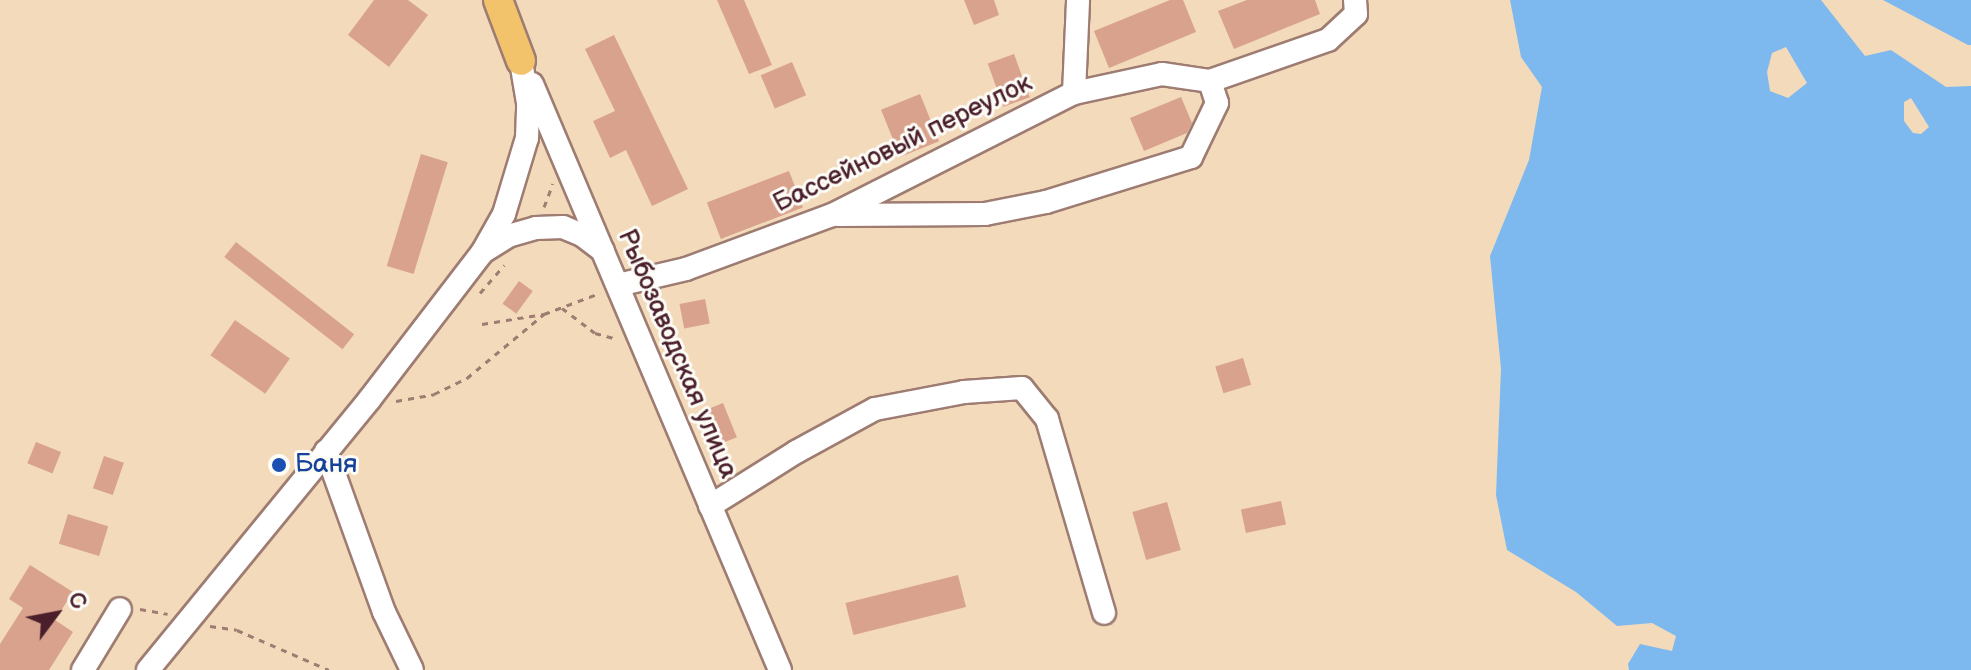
<!DOCTYPE html>
<html>
<head>
<meta charset="utf-8">
<style>
	body { margin:0 }
	#map { position:relative; width:1971px; height:670px; overflow:hidden; background:#f2daba; font-family:"Balsamiq Sans",sans-serif }
	div>[style] { position:absolute }
	[style*='--x'] { left:calc(var(--x)*1px); top:calc(var(--y)*1px); width:calc(var(--w)*1px); rotate:calc(var(--a)*1deg) }
	.water>* { inset:0; background:#7db9ef }
	.building>* { inset:0; background:#d9a28d; transform-origin:0 0 }
	.path>* { height:3px; margin-top:-1.5px; transform-origin:0; background:repeating-linear-gradient(90deg,#9e7c72 0 6px,transparent 0 12px) }
	.roads { filter:drop-shadow(2px 0 #9e7c72) drop-shadow(-2px 0 #9e7c72) drop-shadow(0 2px #9e7c72) drop-shadow(0 -2px #9e7c72) }
	.minor>* { height:22px; margin:-11px; padding:0 11px; transform-origin:11px; border-radius:11px; background:#fff }
	.major>* { height:28px; margin:-14px; padding:0 14px; transform-origin:14px; border-radius:14px; background:#f2c36a }
	.dots>* { width:22px; height:22px; translate:-50% -50%; box-sizing:border-box; border:4px solid #fdfcf7; border-radius:50% }
	span { translate:-50% -50%; white-space:nowrap; text-align:center; line-height:1.15; -webkit-text-stroke:6px #fdfcf7; paint-order:stroke }
	.street-label { font-size:26px; color:#4a1f2b }
	.transit-label { font-size:26px; color:#164399 }
	.left { translate:0 -50%; text-align:left }
	.north { position:absolute; left:16px; top:574px; width:80px; height:80px; -webkit-text-stroke:6px #fdfcf7; paint-order:stroke; rotate:58deg; font-size:22px; font-weight:700; line-height:32px; text-align:center; color:#4a1f2b }
	.north::after { content:''; display:block; margin:auto; width:28px; height:36px; background:#4a1f2b; clip-path:polygon(50% 0,100% 100%,50% 72%,0 100%) }
</style>
</head>
<body>
<div id="map">
	<div class="water">
		<div style="clip-path:polygon(evenodd,1510px 0,1821px 0,1865px 56px,1891px 50px,1946px 87px,1971px 86px,1971px 670px,1629px 670px,1628px 664px,1640px 644px,1672px 651px,1676px 636px,1652px 623px,1617px 626px,1576px 592px,1507px 550px,1496px 495px,1501px 369px,1490px 256px,1529px 160px,1542px 87px,1521px 57px,1510px 0,1786px 47px,1807px 83px,1788px 98px,1770px 91px,1767px 72px,1772px 53px,1786px 47px,1510px 0,1911px 98px,1929px 127px,1921px 134px,1913px 133px,1904px 121px,1904px 102px,1911px 98px)"></div>
		<div style="clip-path:polygon(1883px 0,1971px 0,1971px 45px,1968px 45px)"></div>
	</div>
	<div class="building">
		<div style="clip-path:polygon(374px 0,408px 0,428px 15px,389px 67px,348px 35px)"></div>
		<div style="clip-path:polygon(717px 0,744px 0,772px 65px,749px 74px)"></div>
		<div style="clip-path:polygon(964px 0,994px 0,999px 15px,974px 25px)"></div>
		<div style="clip-path:polygon(1170px 0,1183px 0,1196px 32px,1109px 68px,1094px 31px)"></div>
		<div style="clip-path:polygon(1247px 0,1315px 0,1320px 14px,1234px 49px,1218px 11px)"></div>
		<div style="clip-path:polygon(614px 35px,688px 189px,652px 206px,626px 150px,610px 158px,593px 121px,615px 111px,585px 49px)"></div>
		<div style="left:1014px;top:54px;width:46px;height:28px;rotate:70deg"></div>
		<div style="left:792px;top:62px;width:36px;height:34px;rotate:67deg"></div>
		<div style="left:920px;top:94px;width:51px;height:42px;rotate:68deg"></div>
		<div style="clip-path:polygon(1181px 97px,1192px 123px,1187px 133px,1144px 151px,1130px 118px)"></div>
		<div style="left:421px;top:154px;width:28px;height:117px;rotate:17deg"></div>
		<div style="left:789px;top:171px;width:39px;height:88px;rotate:69deg"></div>
		<div style="left:236px;top:242px;width:150px;height:19px;rotate:38deg"></div>
		<div style="left:519px;top:281px;width:17px;height:28px;rotate:36deg"></div>
		<div style="left:705px;top:299px;width:25px;height:26px;rotate:79deg"></div>
		<div style="left:235px;top:320px;width:67px;height:43px;rotate:35deg"></div>
		<div style="left:1243px;top:358px;width:28px;height:29px;rotate:73deg"></div>
		<div style="left:723px;top:403px;width:37px;height:24px;rotate:68deg"></div>
		<div style="left:36px;top:442px;width:27px;height:23px;rotate:22deg"></div>
		<div style="left:104px;top:456px;width:21px;height:34px;rotate:19deg"></div>
		<div style="left:1281px;top:501px;width:24px;height:41px;rotate:78deg"></div>
		<div style="left:1167px;top:502px;width:50px;height:36px;rotate:74deg"></div>
		<div style="left:68px;top:514px;width:42px;height:31px;rotate:17deg"></div>
		<div style="clip-path:polygon(30px 565px,73px 592px,55px 620px,73px 632px,49px 670px,0 670px,0 644px,23px 608px,9px 599px)"></div>
		<div style="left:958px;top:575px;width:33px;height:116px;rotate:76deg"></div>
	</div>
	<div class="path">
		<div style="--x:544;--y:207;--w:25;--a:-69"></div>
		<div style="--x:480;--y:293;--w:37;--a:-49"></div>
		<div style="--x:562;--y:308;--w:41;--a:37.1"></div>
		<div style="--x:595;--y:333;--w:23;--a:15"></div>
		<div style="--x:482;--y:324;--w:63;--a:-9.2"></div>
		<div style="--x:544;--y:314;--w:60;--a:-20.6"></div>
		<div style="--x:396;--y:401;--w:39;--a:-10"></div>
		<div style="--x:434;--y:394;--w:37;--a:-26"></div>
		<div style="--x:467;--y:378;--w:100;--a:-39.7"></div>
		<div style="--x:140;--y:609;--w:28;--a:10"></div>
		<div style="--x:210;--y:626;--w:27;--a:8"></div>
		<div style="--x:237;--y:630;--w:100;--a:23.5"></div>
	</div>
	<div class="roads">
		<div class="minor">
			<div style="--x:532;--y:84;--w:636;--a:67.06"></div>
			<div style="--x:1074;--y:93;--w:93;--a:-87.5"></div>
			<div style="--x:838;--y:215;--w:147;--a:-0.4"></div>
			<div style="--x:985;--y:214;--w:62;--a:-11.1"></div>
			<div style="--x:1046;--y:202;--w:152;--a:-17.2"></div>
			<div style="--x:1191;--y:157;--w:60;--a:-64.3"></div>
			<div style="--x:1217;--y:103;--w:23;--a:-108"></div>
			<div style="--x:486;--y:250;--w:26;--a:-32"></div>
			<div style="--x:508;--y:236;--w:29;--a:-16"></div>
			<div style="--x:536;--y:228;--w:27;--a:-2"></div>
			<div style="--x:563;--y:227;--w:21;--a:23"></div>
			<div style="--x:582;--y:235;--w:26;--a:37"></div>
			<div style="--x:618;--y:285;--w:70;--a:-13.2"></div>
			<div style="--x:686;--y:269;--w:156;--a:-20.3"></div>
			<div style="--x:832;--y:215;--w:271;--a:-26.8"></div>
			<div style="--x:1074;--y:93;--w:90;--a:-12.2"></div>
			<div style="--x:1162;--y:74;--w:49;--a:8.3"></div>
			<div style="--x:1210;--y:81;--w:125;--a:-19.2"></div>
			<div style="--x:1328;--y:40;--w:38;--a:-43"></div>
			<div style="--x:1356;--y:14;--w:14;--a:-94"></div>
			<div style="--x:326;--y:451;--w:171;--a:70.2"></div>
			<div style="--x:384;--y:612;--w:64;--a:64.2"></div>
			<div style="--x:710;--y:506;--w:102;--a:-32.1"></div>
			<div style="--x:796;--y:452;--w:90;--a:-28.6"></div>
			<div style="--x:875;--y:409;--w:91;--a:-10.8"></div>
			<div style="--x:964;--y:392;--w:58;--a:-3.9"></div>
			<div style="--x:1022;--y:388;--w:40;--a:51"></div>
			<div style="--x:1047;--y:419;--w:202;--a:73.6"></div>
			<div style="--x:83;--y:670;--w:71;--a:-58.8"></div>
			<div style="--x:148;--y:670;--w:349;--a:-50.7"></div>
			<div style="--x:369;--y:400;--w:185;--a:-52.5"></div>
			<div style="--x:482;--y:253;--w:45;--a:-60.6"></div>
			<div style="--x:504;--y:214;--w:79;--a:-73.2"></div>
			<div style="--x:527;--y:138;--w:35;--a:-88"></div>
			<div style="--x:528;--y:103;--w:43;--a:-99.5"></div>
		</div>
		<div class="major">
			<div style="--x:498;--y:0;--w:65;--a:69.3"></div>
		</div>
	</div>
	<div class="dots">
		<div style="left:279px;top:465px;background:#1a4fb4"></div>
	</div>
	<div class="street-label">
		<span style="left:903px;top:144px;rotate:-26deg">Бассейновый переулок</span>
		<span style="left:677px;top:354px;rotate:67deg">Рыбозаводская улица</span>
	</div>
	<div class="transit-label">
		<span class="left" style="left:295px;top:465px">Баня</span>
	</div>
	<div class="north">С</div>
</div>
</body>
</html>
